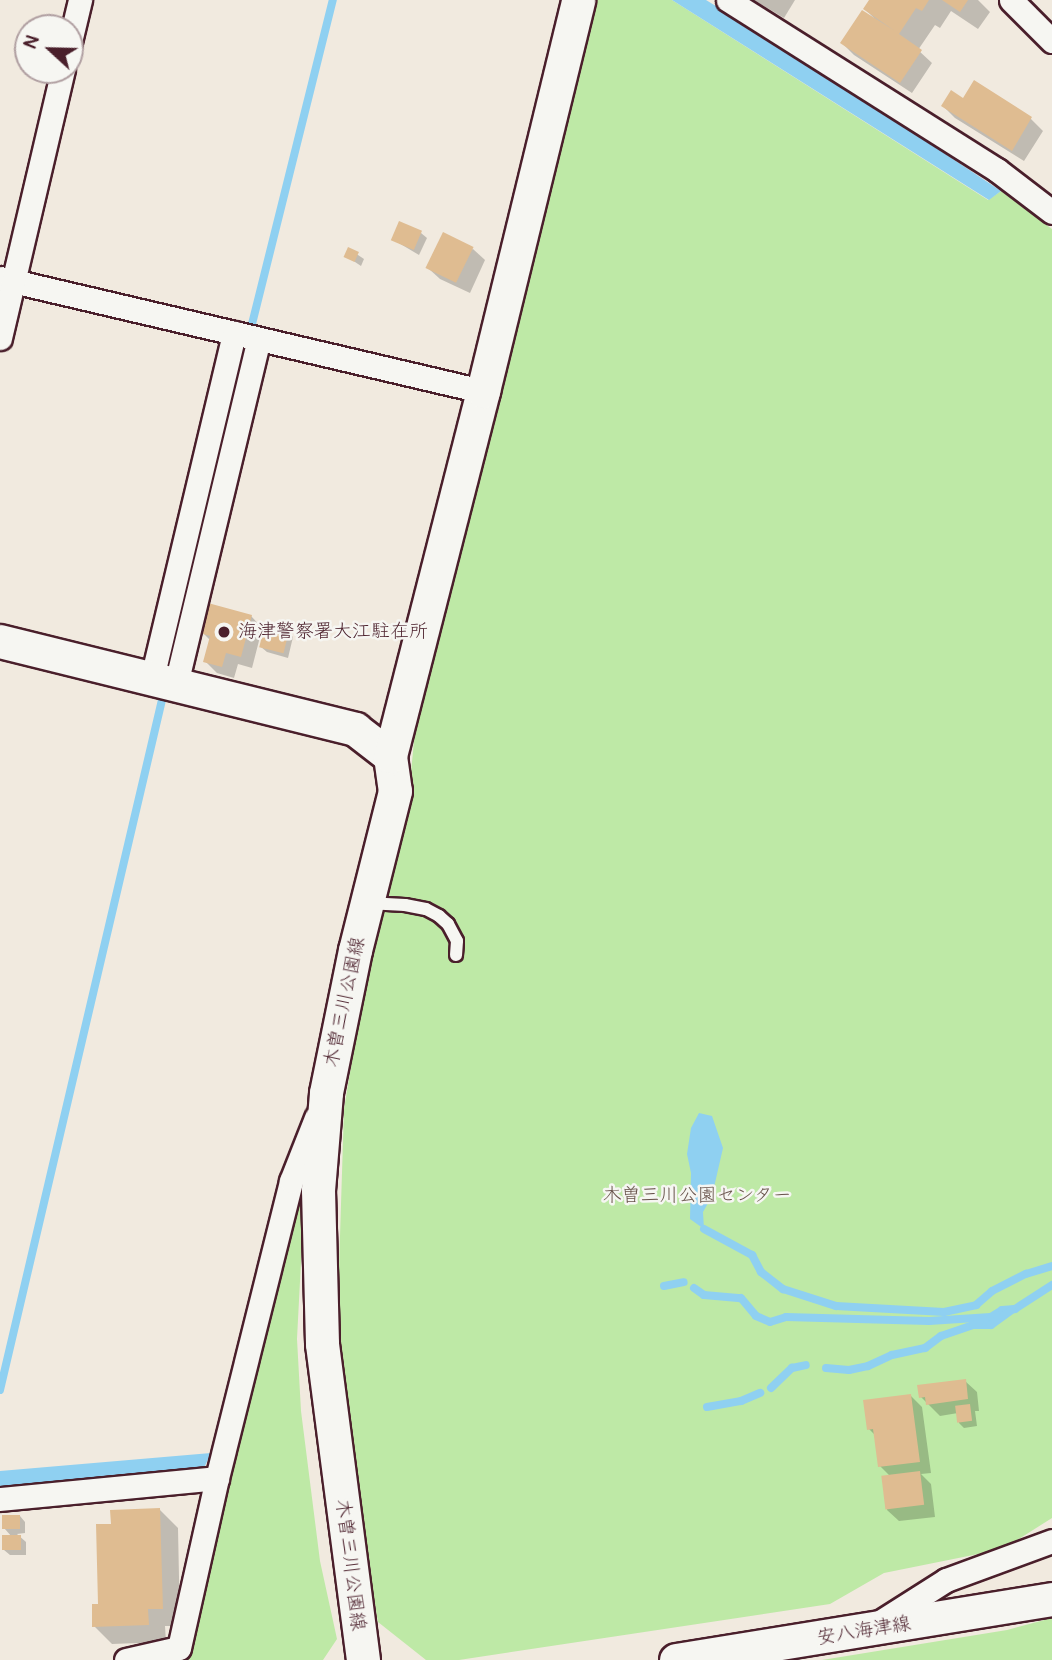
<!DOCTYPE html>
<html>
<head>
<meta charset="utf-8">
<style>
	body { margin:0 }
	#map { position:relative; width:1052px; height:1660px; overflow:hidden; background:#f1eadf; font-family:Pangolin,"Klee One",sans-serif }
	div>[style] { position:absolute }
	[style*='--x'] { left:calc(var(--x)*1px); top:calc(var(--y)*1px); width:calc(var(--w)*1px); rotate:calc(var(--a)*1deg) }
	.green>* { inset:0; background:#bee9a6 }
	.water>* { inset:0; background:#8fd0f1 }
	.shadow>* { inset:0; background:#0003 }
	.stream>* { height:8px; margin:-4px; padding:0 4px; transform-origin:4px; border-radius:4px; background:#8fd0f1 }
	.building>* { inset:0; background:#dfbc91; transform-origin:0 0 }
	.roads { filter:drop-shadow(2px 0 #4a1f2b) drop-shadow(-2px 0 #4a1f2b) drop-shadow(0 2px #4a1f2b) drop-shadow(0 -2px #4a1f2b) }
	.lane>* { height:12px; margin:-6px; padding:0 6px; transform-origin:6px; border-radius:6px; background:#f6f6f2 }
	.street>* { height:23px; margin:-11.5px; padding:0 11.5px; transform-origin:11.5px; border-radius:11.5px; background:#f6f6f2 }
	.secondary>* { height:33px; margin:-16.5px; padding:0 16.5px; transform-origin:16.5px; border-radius:16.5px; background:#f6f6f2 }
	.dots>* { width:19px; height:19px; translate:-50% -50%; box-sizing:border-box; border:4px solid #f6f6f2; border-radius:50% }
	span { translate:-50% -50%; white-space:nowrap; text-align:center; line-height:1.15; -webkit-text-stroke:5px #f6f6f2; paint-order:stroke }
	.poi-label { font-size:19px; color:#4a1f2b }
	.left { translate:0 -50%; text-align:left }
	.street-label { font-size:19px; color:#4a1f2b }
	.park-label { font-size:19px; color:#67524a }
	.north { position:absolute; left:14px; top:14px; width:70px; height:70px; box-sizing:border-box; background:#f6f6f2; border:2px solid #b1a0a2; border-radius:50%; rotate:292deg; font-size:19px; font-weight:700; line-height:28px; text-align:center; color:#4a1f2b }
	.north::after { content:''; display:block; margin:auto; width:24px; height:32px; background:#4a1f2b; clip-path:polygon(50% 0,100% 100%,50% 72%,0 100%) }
</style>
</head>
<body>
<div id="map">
	<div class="green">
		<div style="clip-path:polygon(589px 0,672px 0,988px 200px,1001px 191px,1052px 229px,1052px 1518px,1003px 1549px,884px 1573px,830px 1604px,459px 1660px,426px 1660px,378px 1622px,345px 1424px,337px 1331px,344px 1109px,362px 1000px,410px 783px,416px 720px)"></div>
		<div style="clip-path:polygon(299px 1184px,305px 1185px,297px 1339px,301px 1411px,320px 1561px,337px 1639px,323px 1660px,164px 1660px,188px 1655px,231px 1478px,243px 1409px)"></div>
		<div style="clip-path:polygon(1052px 1618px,1052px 1660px,822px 1660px,1007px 1630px)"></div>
	</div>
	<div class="water">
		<div style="clip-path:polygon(672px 0,706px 0,804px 60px,1001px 191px,989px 200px)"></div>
		<div style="clip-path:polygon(699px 1113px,712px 1116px,723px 1148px,712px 1196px,703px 1212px,704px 1229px,690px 1219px,691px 1173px,687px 1154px,691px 1128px)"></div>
		<div style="clip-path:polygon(211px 1453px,204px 1468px,0 1488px,0 1471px)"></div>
	</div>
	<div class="shadow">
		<div style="clip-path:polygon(754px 0,795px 0,784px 18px)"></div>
		<div style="clip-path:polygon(871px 0,978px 0,990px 12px,978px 29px,951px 11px,940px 28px,935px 25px,918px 50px,932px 63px,912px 93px,854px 55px,842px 43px,874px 18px,865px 9px)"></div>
		<div style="clip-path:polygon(974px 83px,1031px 119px,1043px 131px,1024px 161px,955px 118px,943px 106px,963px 100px)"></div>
		<div style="clip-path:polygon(421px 233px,427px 238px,419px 255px,392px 239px)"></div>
		<div style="clip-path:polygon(349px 249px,364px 259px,361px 266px,346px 256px)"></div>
		<div style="clip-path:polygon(473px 249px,485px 260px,470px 293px,440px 279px,428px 268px)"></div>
		<div style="clip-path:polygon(251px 616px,265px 631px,288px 632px,293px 637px,288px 658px,267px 652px,261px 647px,265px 634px,261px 633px,252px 668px,238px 664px,234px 678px,217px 673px,205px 661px,211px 641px,202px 632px)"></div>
		<div style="clip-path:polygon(965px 1381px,977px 1392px,979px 1411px,975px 1411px,977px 1426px,964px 1428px,959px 1423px,958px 1413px,940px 1416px,921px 1397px)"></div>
		<div style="clip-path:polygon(910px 1395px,922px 1407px,931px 1473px,921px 1474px,931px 1484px,935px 1517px,899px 1521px,887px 1510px,890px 1476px,880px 1466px,876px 1436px,869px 1429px)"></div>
		<div style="clip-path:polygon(160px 1510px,178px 1528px,180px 1626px,165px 1626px,166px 1642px,112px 1644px,94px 1626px,112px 1526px)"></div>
		<div style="clip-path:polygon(20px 1516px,25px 1522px,25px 1533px,17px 1534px,26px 1542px,26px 1555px,10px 1555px,4px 1550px,12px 1537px,4px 1528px)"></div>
	</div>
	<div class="stream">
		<div style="--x:251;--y:328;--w:338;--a:-76"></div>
		<div style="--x:169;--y:666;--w:19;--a:-78"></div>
		<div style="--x:704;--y:1229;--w:55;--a:28.4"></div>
		<div style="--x:752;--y:1255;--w:19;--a:62"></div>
		<div style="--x:761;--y:1272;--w:28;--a:38"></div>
		<div style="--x:783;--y:1289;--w:56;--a:17.8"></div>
		<div style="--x:836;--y:1306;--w:108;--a:3.2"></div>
		<div style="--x:944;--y:1312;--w:33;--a:-12"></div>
		<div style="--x:976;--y:1305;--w:21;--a:-41"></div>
		<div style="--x:992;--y:1291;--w:38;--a:-27"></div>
		<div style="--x:1026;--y:1274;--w:27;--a:-17"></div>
		<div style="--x:664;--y:1286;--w:20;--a:-11"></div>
		<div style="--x:694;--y:1288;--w:12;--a:35"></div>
		<div style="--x:704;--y:1295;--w:37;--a:5"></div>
		<div style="--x:741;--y:1298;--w:23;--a:50"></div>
		<div style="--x:756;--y:1316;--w:15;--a:23"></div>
		<div style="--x:770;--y:1322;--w:17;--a:-17"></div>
		<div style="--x:786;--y:1317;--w:143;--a:1.6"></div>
		<div style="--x:929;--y:1321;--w:62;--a:-3.7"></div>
		<div style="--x:991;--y:1317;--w:13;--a:-32"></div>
		<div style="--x:1002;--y:1310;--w:13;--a:-4"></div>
		<div style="--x:1015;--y:1309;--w:44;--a:-33"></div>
		<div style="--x:826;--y:1368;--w:23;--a:5"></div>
		<div style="--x:849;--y:1370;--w:19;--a:-12"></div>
		<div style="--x:868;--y:1366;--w:26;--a:-25"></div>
		<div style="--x:892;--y:1355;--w:34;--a:-12"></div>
		<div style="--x:925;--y:1348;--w:20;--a:-37"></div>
		<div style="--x:941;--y:1336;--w:34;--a:-19"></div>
		<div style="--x:973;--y:1325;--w:18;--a:0"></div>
		<div style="--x:991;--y:1325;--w:26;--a:-36"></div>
		<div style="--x:771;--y:1388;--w:29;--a:-44"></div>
		<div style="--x:792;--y:1368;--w:14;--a:-12"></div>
		<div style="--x:0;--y:1390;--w:709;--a:-76.79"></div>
		<div style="--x:707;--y:1407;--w:35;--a:-10"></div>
		<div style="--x:741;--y:1401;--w:21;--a:-23"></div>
	</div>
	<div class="building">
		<div style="clip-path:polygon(869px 0,929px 0,922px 11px,916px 8px,899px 34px,922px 50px,900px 83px,840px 43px,862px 10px,895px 31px,863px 9px)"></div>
		<div style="clip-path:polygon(942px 0,968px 0,960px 12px)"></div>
		<div style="clip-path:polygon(974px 80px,1032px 117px,1012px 151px,941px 106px,951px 90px,963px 98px)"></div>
		<div style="left:399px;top:221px;width:25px;height:21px;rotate:23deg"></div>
		<div style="left:443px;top:232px;width:34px;height:40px;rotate:26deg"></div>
		<div style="left:348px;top:247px;width:12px;height:11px;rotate:24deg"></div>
		<div style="clip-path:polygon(208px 603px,252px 615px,241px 657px,226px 653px,222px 667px,203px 662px,210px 636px,200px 633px)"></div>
		<div style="left:265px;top:624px;width:25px;height:24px;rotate:14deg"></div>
		<div style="clip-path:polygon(966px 1379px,968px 1399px,926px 1405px,925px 1397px,919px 1398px,917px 1385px)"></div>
		<div style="clip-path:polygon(911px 1394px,920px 1462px,878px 1467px,873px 1429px,867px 1430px,863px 1400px)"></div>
		<div style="left:970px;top:1404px;width:17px;height:15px;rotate:83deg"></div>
		<div style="left:920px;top:1471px;width:34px;height:39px;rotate:83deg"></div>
		<div style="clip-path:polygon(160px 1508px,163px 1609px,148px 1609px,149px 1625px,92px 1627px,92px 1604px,98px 1604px,96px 1524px,111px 1524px,110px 1510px)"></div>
		<div style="left:2px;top:1515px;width:18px;height:14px"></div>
		<div style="left:2px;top:1535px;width:19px;height:15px"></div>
	</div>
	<div class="roads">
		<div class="lane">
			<div style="--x:367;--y:903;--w:38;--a:3"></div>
			<div style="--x:405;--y:905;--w:21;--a:11"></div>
			<div style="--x:426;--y:909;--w:15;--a:28"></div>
			<div style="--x:439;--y:916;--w:12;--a:42"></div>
			<div style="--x:448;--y:924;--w:19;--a:62"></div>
			<div style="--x:457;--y:941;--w:14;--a:94"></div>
		</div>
		<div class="street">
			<div style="--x:728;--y:0;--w:318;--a:32.3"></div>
			<div style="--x:997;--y:170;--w:69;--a:37.4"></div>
			<div style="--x:1011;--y:0;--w:58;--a:45"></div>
			<div style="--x:70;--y:42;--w:43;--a:-76.6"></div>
			<div style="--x:0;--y:278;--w:496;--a:13.2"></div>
			<div style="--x:0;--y:338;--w:275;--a:-76.8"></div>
			<div style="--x:152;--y:678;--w:355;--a:-76.6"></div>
			<div style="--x:176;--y:684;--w:355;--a:-76.5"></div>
			<div style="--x:0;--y:1499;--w:218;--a:-5.5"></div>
			<div style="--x:217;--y:1478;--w:306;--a:-76"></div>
			<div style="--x:291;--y:1181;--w:68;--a:-68.4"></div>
			<div style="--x:880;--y:1622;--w:78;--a:-32.5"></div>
			<div style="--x:946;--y:1580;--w:113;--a:-20.2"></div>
			<div style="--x:126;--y:1660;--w:54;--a:-12.8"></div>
			<div style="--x:179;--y:1648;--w:174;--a:-77.4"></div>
		</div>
		<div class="secondary">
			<div style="--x:0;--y:641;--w:366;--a:13.9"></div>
			<div style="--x:355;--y:729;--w:44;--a:37.6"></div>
			<div style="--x:390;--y:756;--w:35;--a:82"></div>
			<div style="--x:395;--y:791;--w:164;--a:104.1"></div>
			<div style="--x:355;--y:950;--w:146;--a:101.5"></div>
			<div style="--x:326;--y:1093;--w:97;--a:94.7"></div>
			<div style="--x:318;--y:1190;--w:154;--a:88.5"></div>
			<div style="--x:322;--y:1344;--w:319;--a:82.6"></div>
			<div style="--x:390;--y:756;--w:377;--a:-75.7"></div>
			<div style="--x:483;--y:391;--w:402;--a:-76.3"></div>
			<div style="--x:676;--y:1660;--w:381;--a:-9.2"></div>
		</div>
	</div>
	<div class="dots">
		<div style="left:224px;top:632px;background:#4a1f2b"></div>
	</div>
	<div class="poi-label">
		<span class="left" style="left:238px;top:632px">海津警察署大江駐在所</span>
	</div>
	<div class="street-label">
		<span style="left:345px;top:1002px;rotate:-78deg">木曽三川公園線</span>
		<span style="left:350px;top:1565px;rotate:83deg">木曽三川公園線</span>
		<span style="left:864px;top:1631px;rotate:-9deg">安八海津線</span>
	</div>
	<div class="park-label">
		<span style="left:697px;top:1196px">木曽三川公園センター</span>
	</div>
	<div class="north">N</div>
</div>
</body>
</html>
